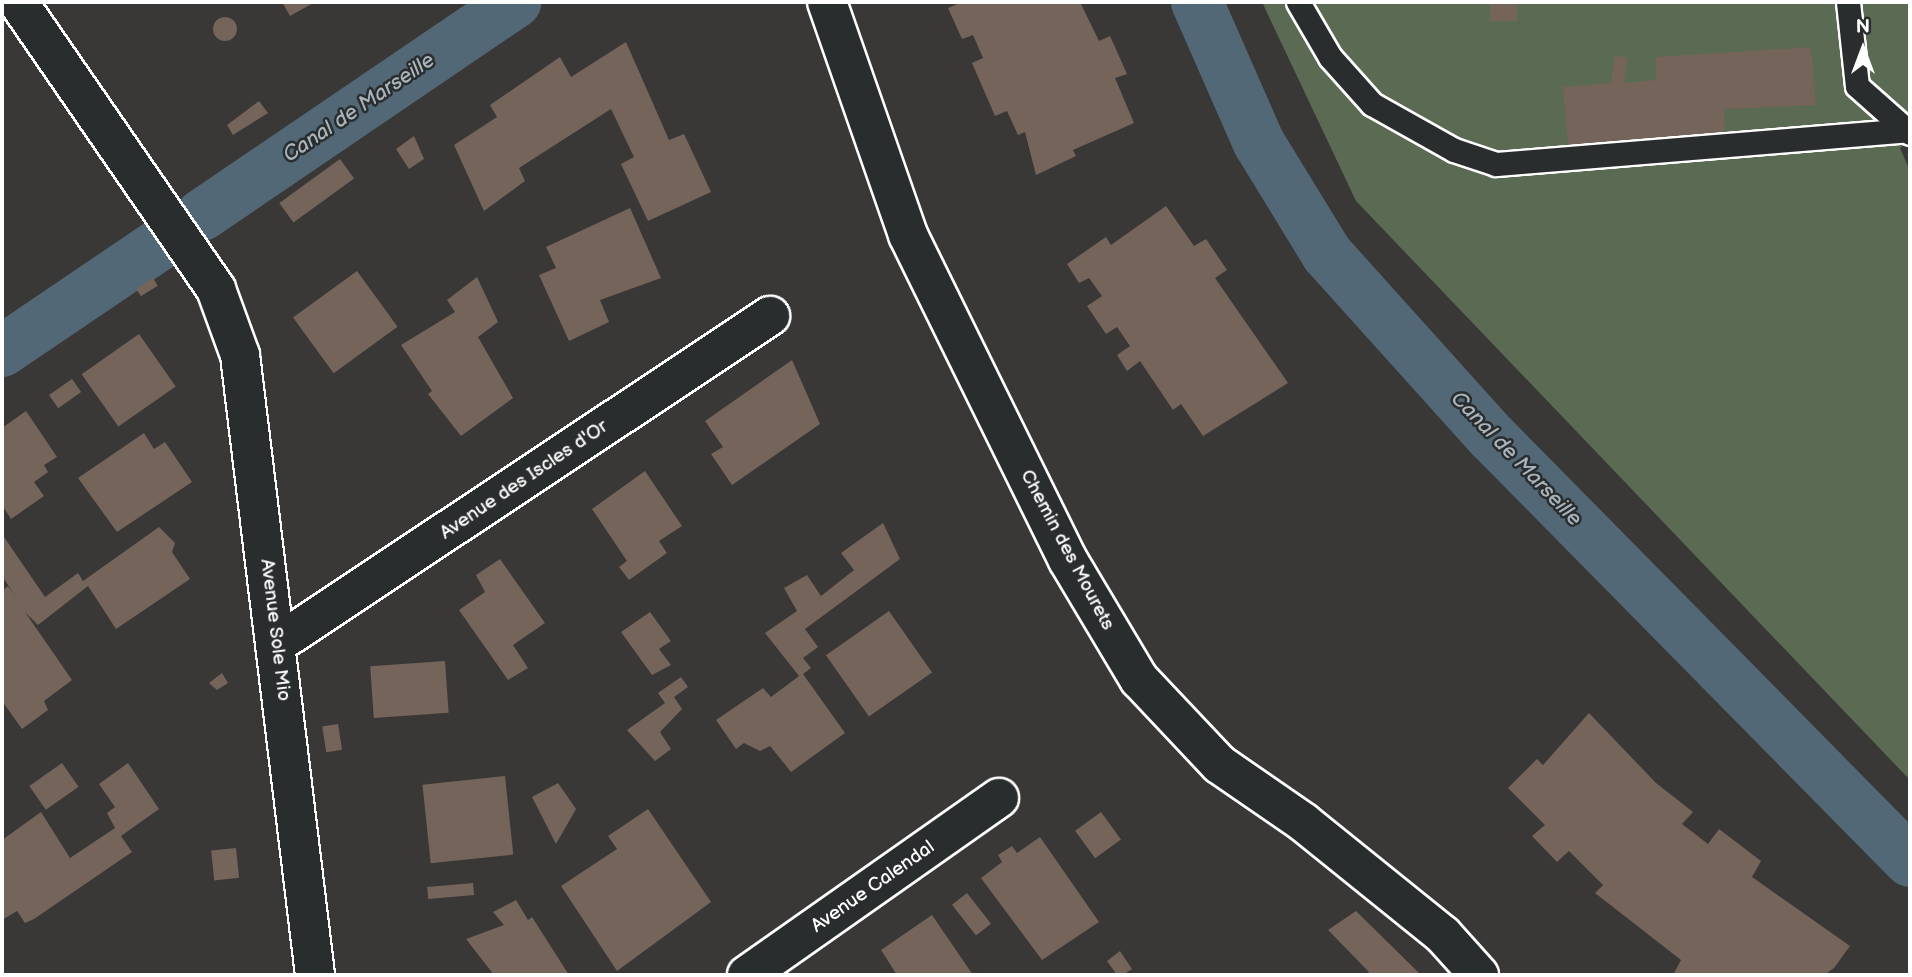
<!DOCTYPE html>
<html>
<head>
<meta charset="utf-8">
<style>
	body { margin:0 }
	#map { position:relative; width:1912px; height:977px; overflow:hidden; background:#393837; font-family:"Balsamiq Sans",sans-serif }
	div>[style] { position:absolute }
	[style*='--x'] { left:calc(var(--x)*1px); top:calc(var(--y)*1px); width:calc(var(--w)*1px); rotate:calc(var(--a)*1deg) }
	.green>* { inset:0; background:#5b6b53 }
	.canal>* { height:52px; margin:-26px; padding:0 26px; transform-origin:26px; border-radius:26px; background:#536877 }
	.building>* { inset:0; background:#74645a; transform-origin:0 0 }
	.round { border-radius:50% }
	.roads { filter:drop-shadow(2px 0 #fff) drop-shadow(-2px 0 #fff) drop-shadow(0 2px #fff) drop-shadow(0 -2px #fff) }
	.lane>* { height:23px; margin:-11.5px; padding:0 11.5px; transform-origin:11.5px; border-radius:11.5px; background:#2a2d2e }
	.street>* { height:38px; margin:-19px; padding:0 19px; transform-origin:19px; border-radius:19px; background:#2a2d2e }
	span { translate:-50% -50%; white-space:nowrap; text-align:center; line-height:1.15; -webkit-text-stroke:5px #2a2d2e; paint-order:stroke }
	.street-label { font-size:19px; color:#fff }
	.water-label { font-size:21px; color:#a9b4bb; font-style:italic }
	.frame { position:absolute; inset:0; border:4px solid #fff; pointer-events:none }
	.north { position:absolute; left:1828px; top:14px; width:70px; height:70px; -webkit-text-stroke:5px #2a2d2e; paint-order:stroke; rotate:0deg; font-size:19px; font-weight:700; line-height:28px; text-align:center; color:#fff }
	.north::after { content:''; display:block; margin:auto; width:24px; height:32px; background:#fff; clip-path:polygon(50% 0,100% 100%,50% 72%,0 100%) }
</style>
</head>
<body>
<div id="map">
	<div class="green">
		<div style="clip-path:polygon(1262px 2px,1910px 2px,1910px 142px,1900px 148px,1910px 171px,1910px 780px,1356px 201px)"></div>
	</div>
	<div class="canal">
		<div style="--x:1197;--y:2;--w:154;--a:66.3"></div>
		<div style="--x:1259;--y:143;--w:130;--a:58.5"></div>
		<div style="--x:1327;--y:254;--w:246;--a:48"></div>
		<div style="--x:1492;--y:437;--w:595;--a:45.41"></div>
		<div style="--x:202;--y:215;--w:379;--a:-34.2"></div>
		<div style="--x:2;--y:351;--w:191;--a:-34.1"></div>
	</div>
	<div class="building">
		<div style="clip-path:polygon(282px 2px,315px 2px,290px 16px)"></div>
		<div style="clip-path:polygon(962px 2px,1080px 2px,1099px 41px,1110px 36px,1127px 74px,1115px 78px,1134px 123px,1073px 150px,1076px 156px,1036px 175px,1025px 132px,1018px 135px,1007px 111px,995px 116px,972px 63px,983px 58px,973px 35px,962px 39px,948px 8px)"></div>
		<div style="left:1490px;top:2px;width:27px;height:19px"></div>
		<div class="round" style="left:213px;top:17px;width:24px;height:24px"></div>
		<div style="clip-path:polygon(626px 42px,669px 140px,684px 134px,711px 192px,648px 221px,621px 164px,634px 157px,611px 109px,519px 168px,525px 181px,484px 211px,454px 145px,497px 117px,490px 105px,560px 57px,571px 77px)"></div>
		<div style="clip-path:polygon(1811px 47px,1816px 105px,1724px 109px,1725px 134px,1568px 145px,1563px 87px,1611px 83px,1615px 55px,1627px 58px,1624px 83px,1656px 80px,1656px 57px)"></div>
		<div style="clip-path:polygon(259px 101px,268px 113px,233px 135px,227px 125px)"></div>
		<div style="clip-path:polygon(414px 136px,424px 159px,409px 169px,396px 149px)"></div>
		<div style="left:340px;top:159px;width:24px;height:75px;rotate:54deg"></div>
		<div style="clip-path:polygon(1166px 206px,1194px 246px,1206px 239px,1227px 270px,1215px 278px,1288px 383px,1203px 436px,1181px 404px,1173px 410px,1140px 361px,1127px 371px,1117px 355px,1130px 346px,1117px 327px,1106px 334px,1087px 306px,1102px 296px,1089px 278px,1079px 283px,1067px 264px,1106px 237px,1111px 245px)"></div>
		<div style="clip-path:polygon(630px 208px,661px 278px,600px 300px,609px 322px,569px 341px,539px 275px,556px 268px,546px 247px)"></div>
		<div style="left:357px;top:271px;width:69px;height:79px;rotate:54deg"></div>
		<div style="clip-path:polygon(477px 277px,498px 322px,478px 337px,513px 398px,461px 436px,428px 394px,432px 391px,401px 345px,455px 312px,447px 300px)"></div>
		<div style="left:153px;top:278px;width:9px;height:20px;rotate:58deg"></div>
		<div style="left:139px;top:334px;width:64px;height:70px;rotate:55deg"></div>
		<div style="clip-path:polygon(792px 360px,820px 424px,732px 485px,711px 454px,723px 447px,705px 421px)"></div>
		<div style="left:72px;top:379px;width:16px;height:28px;rotate:55deg"></div>
		<div style="clip-path:polygon(26px 411px,57px 457px,44px 465px,48px 472px,34px 482px,44px 496px,11px 519px,2px 505px,2px 428px)"></div>
		<div style="clip-path:polygon(144px 433px,154px 449px,165px 442px,192px 482px,117px 532px,78px 478px)"></div>
		<div style="clip-path:polygon(645px 471px,682px 526px,659px 541px,667px 553px,629px 580px,619px 567px,627px 561px,592px 509px)"></div>
		<div style="clip-path:polygon(883px 523px,900px 559px,805px 629px,818px 647px,803px 658px,811px 668px,803px 674px,845px 733px,791px 772px,770px 746px,760px 751px,744px 743px,736px 749px,716px 720px,763px 688px,771px 697px,799px 676px,765px 633px,797px 611px,784px 588px,807px 575px,821px 596px,854px 570px,841px 553px)"></div>
		<div style="clip-path:polygon(159px 527px,175px 543px,172px 552px,190px 579px,116px 629px,88px 586px,38px 625px,25px 612px,72px 680px,44px 701px,48px 710px,22px 729px,2px 701px,2px 591px,8px 586px,16px 597px,2px 576px,2px 534px,45px 597px,78px 573px,83px 581px)"></div>
		<div style="clip-path:polygon(500px 559px,545px 623px,513px 645px,528px 668px,508px 680px,459px 610px,485px 592px,476px 575px)"></div>
		<div style="left:889px;top:611px;width:75px;height:77px;rotate:55deg"></div>
		<div style="clip-path:polygon(650px 612px,671px 641px,659px 649px,671px 665px,652px 675px,621px 632px)"></div>
		<div style="left:445px;top:661px;width:52px;height:75px;rotate:86deg"></div>
		<div style="clip-path:polygon(222px 673px,228px 683px,217px 690px,209px 683px)"></div>
		<div style="clip-path:polygon(681px 677px,688px 687px,674px 697px,682px 709px,660px 732px,671px 749px,655px 761px,627px 730px,665px 703px,658px 693px)"></div>
		<div style="clip-path:polygon(1589px 713px,1656px 783px,1693px 812px,1682px 824px,1708px 844px,1719px 829px,1761px 861px,1752px 877px,1850px 946px,1834px 968px,1824px 975px,1673px 975px,1681px 960px,1595px 893px,1603px 885px,1569px 851px,1557px 862px,1532px 836px,1545px 825px,1508px 788px,1537px 759px,1543px 765px)"></div>
		<div style="left:338px;top:724px;width:26px;height:16px;rotate:81deg"></div>
		<div style="left:62px;top:763px;width:29px;height:40px;rotate:55deg"></div>
		<div style="clip-path:polygon(128px 763px,159px 809px,121px 836px,132px 852px,34px 919px,25px 923px,17px 911px,2px 920px,2px 840px,41px 812px,70px 858px,115px 828px,107px 813px,115px 807px,99px 784px)"></div>
		<div style="left:505px;top:776px;width:79px;height:83px;rotate:84deg"></div>
		<div style="clip-path:polygon(558px 783px,576px 809px,556px 844px,532px 797px)"></div>
		<div style="clip-path:polygon(648px 809px,711px 902px,617px 971px,561px 886px,617px 849px,608px 836px)"></div>
		<div style="left:1101px;top:812px;width:34px;height:32px;rotate:54deg"></div>
		<div style="clip-path:polygon(1040px 837px,1099px 922px,1042px 960px,981px 878px,1002px 862px,998px 855px,1012px 846px,1017px 853px)"></div>
		<div style="left:236px;top:848px;width:30px;height:25px;rotate:84deg"></div>
		<div style="left:473px;top:883px;width:12px;height:46px;rotate:85deg"></div>
		<div style="left:967px;top:893px;width:39px;height:19px;rotate:52deg"></div>
		<div style="clip-path:polygon(516px 900px,528px 920px,532px 917px,569px 975px,494px 975px,466px 939px,504px 925px,493px 912px)"></div>
		<div style="clip-path:polygon(1356px 911px,1421px 975px,1365px 975px,1369px 972px,1328px 930px)"></div>
		<div style="clip-path:polygon(932px 915px,973px 975px,897px 975px,881px 950px)"></div>
		<div style="clip-path:polygon(1120px 951px,1132px 969px,1123px 975px,1117px 975px,1107px 961px)"></div>
	</div>
	<div class="roads">
		<div class="lane">
			<div style="--x:1298;--y:2;--w:64;--a:59.8"></div>
			<div style="--x:1330;--y:57;--w:63;--a:48.2"></div>
			<div style="--x:1372;--y:104;--w:94;--a:29.3"></div>
			<div style="--x:1454;--y:150;--w:44;--a:18.4"></div>
			<div style="--x:1496;--y:164;--w:412;--a:-4.7"></div>
			<div style="--x:1848;--y:2;--w:84;--a:83.9"></div>
			<div style="--x:1857;--y:86;--w:71;--a:41.6"></div>
		</div>
		<div class="street">
			<div style="--x:18;--y:2;--w:349;--a:55.4"></div>
			<div style="--x:216;--y:289;--w:70;--a:70"></div>
			<div style="--x:240;--y:355;--w:625;--a:83.1"></div>
			<div style="--x:827;--y:2;--w:247;--a:70.8"></div>
			<div style="--x:908;--y:235;--w:362;--a:63.8"></div>
			<div style="--x:1068;--y:560;--w:139;--a:59.2"></div>
			<div style="--x:1139;--y:679;--w:117;--a:46.7"></div>
			<div style="--x:1219;--y:764;--w:102;--a:34.6"></div>
			<div style="--x:1303;--y:822;--w:180;--a:38.9"></div>
			<div style="--x:1443;--y:935;--w:54;--a:48"></div>
			<div style="--x:278;--y:643;--w:591;--a:-33.61"></div>
			<div style="--x:747;--y:975;--w:308;--a:-35.1"></div>
		</div>
	</div>
	<div class="street-label">
		<span style="left:524px;top:480px;rotate:-34deg">Avenue des Iscles d'Or</span>
		<span style="left:1067px;top:550px;rotate:62deg">Chemin des Mourets</span>
		<span style="left:275px;top:630px;rotate:83deg">Avenue Sole Mio</span>
		<span style="left:873px;top:887px;rotate:-35deg">Avenue Calendal</span>
	</div>
	<div class="water-label">
		<span style="left:359px;top:108px;rotate:-34deg">Canal de Marseille</span>
		<span style="left:1516px;top:459px;rotate:46deg">Canal de Marseille</span>
	</div>
	<div class="frame"></div>
	<div class="north">N</div>
</div>
</body>
</html>
